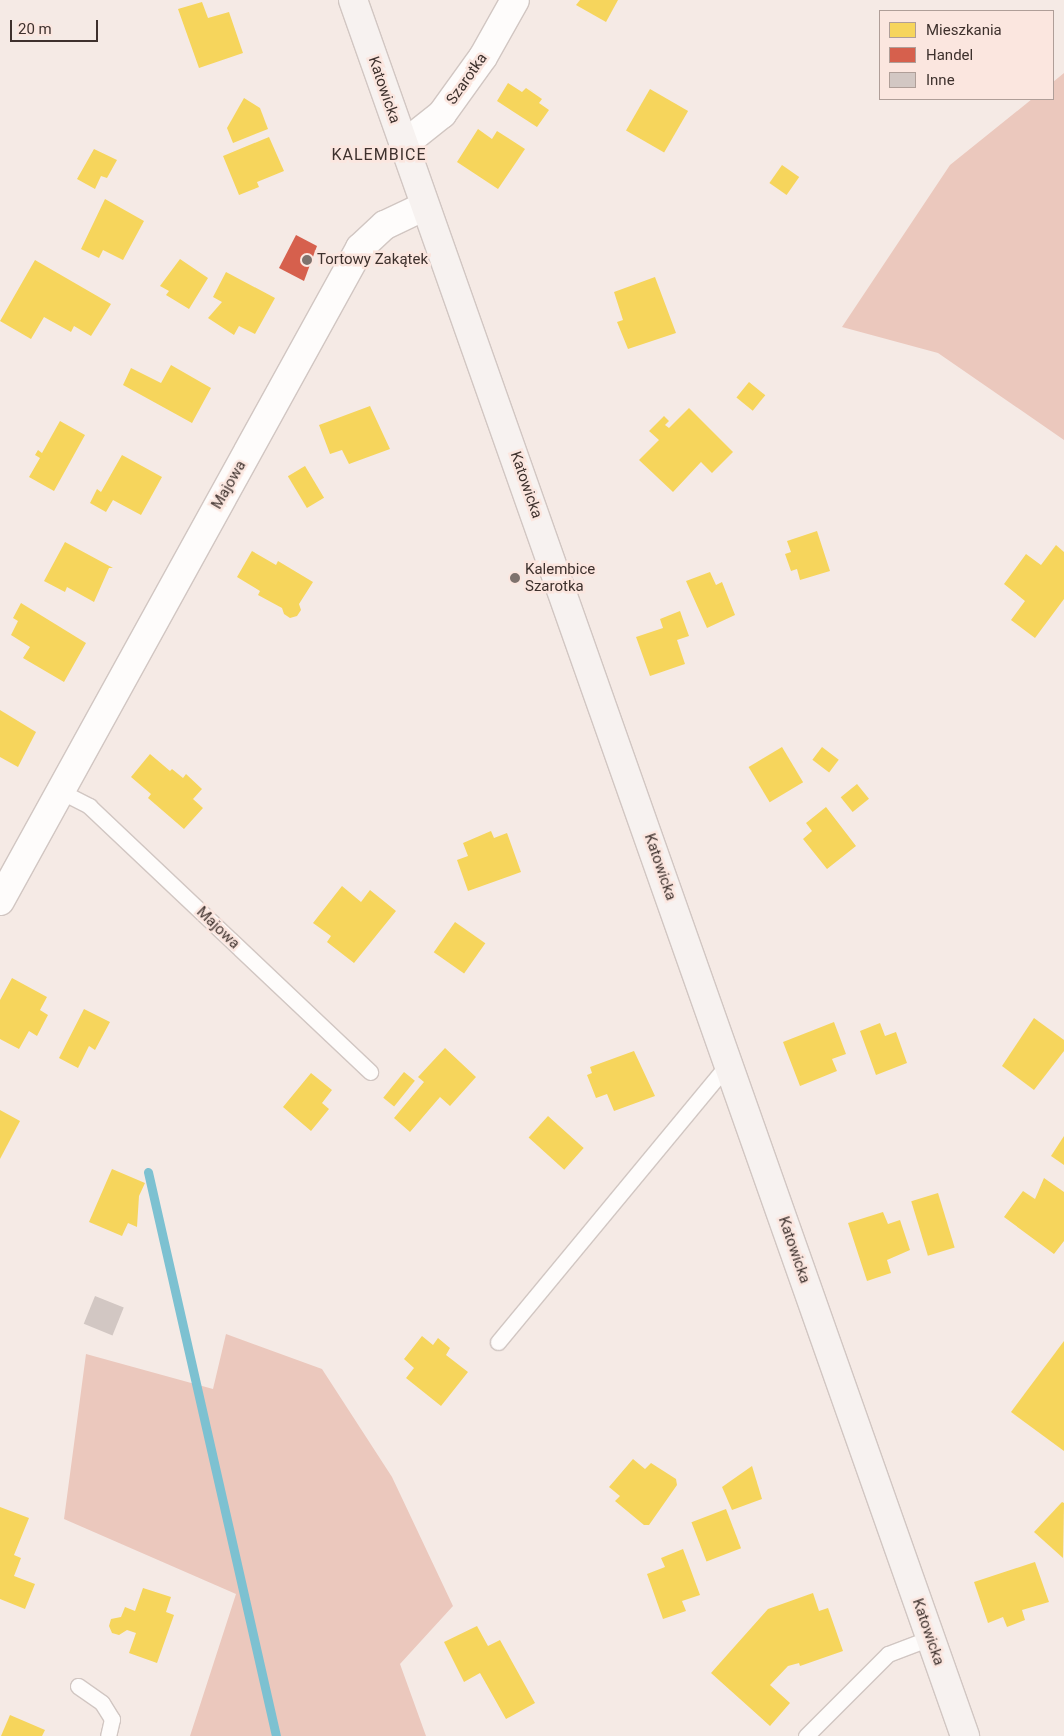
<!DOCTYPE html>
<html>
<head>
<meta charset="utf-8">
<style>
	body { margin:0 }
	#map { position:relative; width:1064px; height:1736px; overflow:hidden; background:#f5eae5; font-family:Roboto,sans-serif }
	div>[style] { position:absolute }
	[style*='--x'] { left:calc(var(--x)*1px); top:calc(var(--y)*1px); width:calc(var(--w)*1px); rotate:calc(var(--a)*1deg) }
	.green>* { inset:0; background:#ebc8bd }
	.homes>* { inset:0; background:#f6d55c; transform-origin:0 0 }
	.shops>* { inset:0; background:#d6604d }
	.stream>* { height:9px; margin:-4.5px; padding:0 4.5px; transform-origin:4.5px; border-radius:4.5px; background:#7dc1d1 }
	.building>* { inset:0; background:#d2c7c3; transform-origin:0 0 }
	.roads { filter:drop-shadow(1px 0 #d1c6c2) drop-shadow(-1px 0 #d1c6c2) drop-shadow(0 1px #d1c6c2) drop-shadow(0 -1px #d1c6c2) }
	.service>* { height:15px; margin:-7.5px; padding:0 7.5px; transform-origin:7.5px; border-radius:7.5px; background:#fefcfb }
	.minor>* { height:28px; margin:-14px; padding:0 14px; transform-origin:14px; border-radius:14px; background:#fefcfb }
	.tertiary>* { height:28px; margin:-14px; padding:0 14px; transform-origin:14px; border-radius:14px; background:#fefcfb }
	.secondary>* { height:28px; margin:-14px; padding:0 14px; transform-origin:14px; border-radius:14px; background:#f7f2f0 }
	.dots>* { width:14px; height:14px; translate:-50% -50%; box-sizing:border-box; border:2px solid #fbe6df; border-radius:50% }
	span { translate:-50% -50%; white-space:nowrap; text-align:center; line-height:1.15; -webkit-text-stroke:5px #fbe6df; paint-order:stroke }
	.street-label { font-size:15px; color:#3e312d }
	.poi-label { font-size:15px; color:#3e312d }
	.left { translate:0 -50%; text-align:left }
	.neighbourhood-label { font-size:16px; color:#3e312d; letter-spacing:1px }
	.legend { position:absolute; left:879px; top:10px; width:175px; height:90px; box-sizing:border-box; background:#fbe6df; border:1px solid #af9e98; margin:0; padding:6px 9px; list-style:none; font-size:15px; color:#3e312d }
	.legend li { display:flex; align-items:center; gap:10px; height:25px }
	.legend b { width:25px; border:1px solid #af9e98 }
	.scale { position:absolute; left:10px; top:20px; width:88px; height:22px; box-sizing:border-box; border:2px solid #3e312d; border-top:0; padding-left:6px; font-size:15px; line-height:18px; white-space:nowrap; color:#3e312d; -webkit-text-stroke:4px #fbe6df; paint-order:stroke }
</style>
</head>
<body>
<div id="map">
	<div class="green">
		<div style="clip-path:polygon(1064px 73px,1064px 440px,938px 353px,842px 327px,950px 165px,1032px 99px,1053px 99px,1053px 82px)"></div>
		<div style="clip-path:polygon(226px 1334px,322px 1369px,392px 1477px,453px 1606px,400px 1664px,426px 1736px,190px 1736px,236px 1594px,64px 1519px,86px 1354px,213px 1389px)"></div>
	</div>
	<div class="homes">
		<div style="clip-path:polygon(580px 0,618px 0,606px 22px,576px 5px)"></div>
		<div style="clip-path:polygon(202px 2px,208px 18px,229px 12px,243px 53px,199px 68px,178px 9px)"></div>
		<div style="clip-path:polygon(508px 83px,522px 92px,526px 88px,542px 99px,539px 103px,549px 110px,537px 127px,497px 101px)"></div>
		<div style="left:650px;top:89px;width:44px;height:48px;rotate:30deg"></div>
		<div style="clip-path:polygon(244px 98px,260px 108px,268px 129px,233px 143px,227px 128px)"></div>
		<div style="clip-path:polygon(478px 129px,492px 139px,497px 131px,525px 149px,498px 189px,457px 162px)"></div>
		<div style="clip-path:polygon(269px 137px,284px 171px,257px 182px,259px 187px,239px 195px,223px 156px)"></div>
		<div style="clip-path:polygon(94px 149px,117px 160px,107px 178px,101px 176px,95px 189px,77px 179px)"></div>
		<div style="left:782px;top:165px;width:21px;height:22px;rotate:35deg"></div>
		<div style="clip-path:polygon(105px 199px,144px 221px,123px 260px,103px 250px,99px 258px,81px 249px)"></div>
		<div style="clip-path:polygon(180px 259px,208px 278px,189px 309px,166px 295px,169px 291px,160px 286px)"></div>
		<div style="clip-path:polygon(35px 260px,111px 304px,91px 336px,74px 326px,71px 332px,44px 317px,31px 339px,0 321px)"></div>
		<div style="clip-path:polygon(226px 272px,275px 298px,255px 334px,239px 326px,234px 335px,208px 318px,222px 302px,213px 297px)"></div>
		<div style="clip-path:polygon(655px 277px,676px 333px,628px 349px,617px 322px,623px 320px,614px 292px)"></div>
		<div style="clip-path:polygon(171px 365px,211px 388px,192px 423px,123px 385px,131px 368px,161px 383px)"></div>
		<div style="left:749px;top:382px;width:21px;height:20px;rotate:39deg"></div>
		<div style="clip-path:polygon(370px 406px,390px 449px,349px 464px,342px 450px,330px 454px,319px 425px)"></div>
		<div style="clip-path:polygon(689px 408px,733px 452px,712px 473px,701px 462px,673px 492px,639px 460px,659px 440px,649px 431px,664px 416px,669px 421px,665px 425px,669px 428px)"></div>
		<div style="clip-path:polygon(60px 421px,85px 435px,54px 491px,29px 477px,40px 458px,35px 455px,38px 450px,42px 453px)"></div>
		<div style="clip-path:polygon(122px 455px,162px 477px,141px 515px,113px 500px,106px 512px,90px 503px,97px 489px,101px 492px)"></div>
		<div style="left:305px;top:466px;width:37px;height:20px;rotate:59deg"></div>
		<div style="clip-path:polygon(817px 531px,830px 571px,800px 580px,797px 569px,791px 571px,785px 554px,791px 552px,787px 541px)"></div>
		<div style="clip-path:polygon(65px 542px,113px 568px,109px 568px,94px 602px,67px 587px,65px 592px,44px 581px)"></div>
		<div style="clip-path:polygon(1056px 545px,1064px 552px,1064px 599px,1035px 638px,1011px 620px,1025px 601px,1004px 584px,1026px 554px,1041px 565px)"></div>
		<div style="clip-path:polygon(252px 551px,276px 565px,278px 561px,313px 582px,299px 604px,301px 610px,297px 616px,290px 618px,284px 614px,282px 608px,258px 595px,260px 591px,237px 577px)"></div>
		<div style="clip-path:polygon(710px 572px,716px 585px,722px 582px,735px 615px,707px 628px,686px 581px)"></div>
		<div style="clip-path:polygon(21px 603px,86px 643px,64px 682px,23px 658px,30px 647px,11px 635px,18px 621px,13px 618px)"></div>
		<div style="clip-path:polygon(680px 611px,689px 636px,677px 640px,685px 664px,650px 676px,636px 637px,663px 628px,660px 619px)"></div>
		<div style="clip-path:polygon(0 710px,36px 732px,18px 767px,0 757px)"></div>
		<div style="left:782px;top:747px;width:41px;height:39px;rotate:59deg"></div>
		<div style="left:822px;top:747px;width:21px;height:16px;rotate:37deg"></div>
		<div style="clip-path:polygon(150px 754px,170px 771px,172px 769px,183px 778px,186px 774px,202px 789px,193px 799px,203px 808px,184px 829px,148px 798px,151px 794px,131px 777px)"></div>
		<div style="left:857px;top:784px;width:19px;height:21px;rotate:51deg"></div>
		<div style="clip-path:polygon(826px 807px,856px 846px,827px 869px,803px 839px,812px 831px,806px 823px)"></div>
		<div style="clip-path:polygon(491px 831px,494px 838px,507px 833px,521px 872px,468px 891px,457px 860px,468px 856px,463px 843px)"></div>
		<div style="clip-path:polygon(342px 886px,361px 902px,370px 890px,396px 911px,354px 963px,327px 942px,331px 936px,313px 923px)"></div>
		<div style="left:455px;top:922px;width:37px;height:37px;rotate:35deg"></div>
		<div style="clip-path:polygon(12px 978px,47px 997px,40px 1010px,48px 1015px,37px 1036px,29px 1031px,19px 1049px,0 1039px,0 1000px)"></div>
		<div style="clip-path:polygon(84px 1009px,110px 1022px,95px 1050px,89px 1046px,78px 1068px,59px 1058px)"></div>
		<div style="clip-path:polygon(1034px 1018px,1064px 1040px,1064px 1051px,1034px 1090px,1002px 1066px)"></div>
		<div style="clip-path:polygon(834px 1022px,846px 1054px,832px 1059px,837px 1071px,800px 1086px,783px 1042px)"></div>
		<div style="clip-path:polygon(880px 1023px,885px 1036px,896px 1032px,907px 1063px,876px 1075px,860px 1031px)"></div>
		<div style="clip-path:polygon(445px 1048px,476px 1077px,450px 1106px,440px 1097px,410px 1132px,394px 1118px,424px 1082px,418px 1077px)"></div>
		<div style="clip-path:polygon(634px 1051px,655px 1096px,614px 1111px,607px 1094px,596px 1098px,587px 1075px,592px 1073px,590px 1067px)"></div>
		<div style="left:404px;top:1072px;width:14px;height:33px;rotate:39deg"></div>
		<div style="clip-path:polygon(311px 1073px,332px 1090px,322px 1103px,329px 1109px,311px 1131px,283px 1107px)"></div>
		<div style="clip-path:polygon(0 1110px,20px 1121px,0 1159px)"></div>
		<div style="left:548px;top:1116px;width:48px;height:29px;rotate:42deg"></div>
		<div style="clip-path:polygon(1064px 1136px,1064px 1165px,1051px 1156px)"></div>
		<div style="clip-path:polygon(112px 1169px,145px 1183px,139px 1196px,137px 1227px,128px 1223px,122px 1236px,89px 1222px)"></div>
		<div style="clip-path:polygon(1044px 1178px,1064px 1192px,1064px 1241px,1054px 1254px,1004px 1217px,1023px 1191px,1035px 1199px)"></div>
		<div style="left:938px;top:1193px;width:57px;height:28px;rotate:73deg"></div>
		<div style="clip-path:polygon(883px 1212px,888px 1224px,900px 1220px,910px 1250px,887px 1260px,891px 1273px,867px 1281px,848px 1223px)"></div>
		<div style="clip-path:polygon(422px 1336px,433px 1345px,438px 1338px,450px 1348px,446px 1355px,468px 1372px,441px 1406px,406px 1378px,414px 1368px,404px 1359px)"></div>
		<div style="clip-path:polygon(1064px 1341px,1064px 1451px,1011px 1412px)"></div>
		<div style="clip-path:polygon(633px 1459px,645px 1469px,651px 1463px,676px 1479px,677px 1485px,649px 1525px,644px 1525px,615px 1501px,620px 1496px,609px 1487px)"></div>
		<div style="clip-path:polygon(752px 1466px,762px 1499px,732px 1510px,722px 1487px)"></div>
		<div style="clip-path:polygon(1062px 1502px,1064px 1503px,1063px 1558px,1034px 1532px)"></div>
		<div style="clip-path:polygon(0 1507px,29px 1518px,14px 1555px,21px 1558px,14px 1576px,35px 1584px,25px 1609px,0 1599px)"></div>
		<div style="left:726px;top:1509px;width:42px;height:37px;rotate:69deg"></div>
		<div style="clip-path:polygon(683px 1549px,700px 1595px,682px 1601px,686px 1611px,663px 1619px,647px 1574px,665px 1567px,661px 1558px)"></div>
		<div style="clip-path:polygon(1035px 1562px,1049px 1602px,1022px 1610px,1025px 1620px,1007px 1627px,1003px 1617px,988px 1623px,974px 1582px)"></div>
		<div style="clip-path:polygon(143px 1588px,171px 1597px,166px 1612px,174px 1615px,157px 1663px,129px 1653px,136px 1633px,127px 1630px,119px 1635px,112px 1633px,109px 1626px,111px 1619px,121px 1617px,125px 1607px,135px 1611px)"></div>
		<div style="clip-path:polygon(813px 1593px,819px 1611px,828px 1608px,843px 1651px,800px 1666px,799px 1663px,788px 1666px,770px 1685px,790px 1703px,770px 1726px,711px 1673px,768px 1609px)"></div>
		<div style="clip-path:polygon(477px 1626px,488px 1646px,500px 1640px,535px 1703px,506px 1719px,480px 1673px,464px 1682px,444px 1642px)"></div>
		<div style="clip-path:polygon(10px 1715px,45px 1730px,42px 1736px,1px 1736px)"></div>
	</div>
	<div class="shops">
		<div style="clip-path:polygon(296px 235px,317px 246px,304px 281px,279px 268px)"></div>
	</div>
	<div class="stream">
		<div style="--x:148;--y:1172;--w:578;--a:77.21"></div>
	</div>
	<div class="building">
		<div style="left:95px;top:1296px;width:31px;height:30px;rotate:22deg"></div>
	</div>
	<div class="roads">
		<div class="service">
			<div style="--x:60;--y:791;--w:33;--a:27"></div>
			<div style="--x:89;--y:806;--w:387;--a:43.4"></div>
			<div style="--x:498;--y:1342;--w:362;--a:-50.4"></div>
			<div style="--x:78;--y:1686;--w:29;--a:35"></div>
			<div style="--x:102;--y:1703;--w:19;--a:58"></div>
			<div style="--x:112;--y:1719;--w:17;--a:103"></div>
			<div style="--x:806;--y:1736;--w:116;--a:-45"></div>
			<div style="--x:888;--y:1654;--w:45;--a:-20.9"></div>
		</div>
		<div class="minor">
			<div style="--x:403;--y:145;--w:50;--a:-38.5"></div>
			<div style="--x:442;--y:114;--w:70;--a:-54.3"></div>
			<div style="--x:483;--y:57;--w:65;--a:-60.7"></div>
		</div>
		<div class="tertiary">
			<div style="--x:0;--y:901;--w:746;--a:-61.13"></div>
			<div style="--x:360;--y:248;--w:34;--a:-43"></div>
			<div style="--x:385;--y:225;--w:44;--a:-25.4"></div>
		</div>
		<div class="secondary">
			<div style="--x:353;--y:0;--w:1841;--a:70.58"></div>
		</div>
	</div>
	<div class="dots">
		<div style="left:307px;top:260px;background:#7e726d"></div>
		<div style="left:515px;top:578px;background:#7e726d"></div>
	</div>
	<div class="street-label">
		<span style="left:467px;top:79px;rotate:-55deg">Szarotka</span>
		<span style="left:384px;top:90px;rotate:71deg">Katowicka</span>
		<span style="left:229px;top:485px;rotate:-60deg">Majowa</span>
		<span style="left:526px;top:485px;rotate:71deg">Katowicka</span>
		<span style="left:660px;top:867px;rotate:71deg">Katowicka</span>
		<span style="left:218px;top:928px;rotate:44deg">Majowa</span>
		<span style="left:794px;top:1250px;rotate:71deg">Katowicka</span>
		<span style="left:928px;top:1632px;rotate:71deg">Katowicka</span>
	</div>
	<div class="poi-label">
		<span class="left" style="left:317px;top:260px">Tortowy Zakątek</span>
		<span class="left" style="left:525px;top:578px">Kalembice<br>Szarotka</span>
	</div>
	<div class="neighbourhood-label">
		<span style="left:379px;top:155px">KALEMBICE</span>
	</div>
	<ul class="legend">
	<li><b style="height:14px;background:#f6d55c"></b>Mieszkania</li>
	<li><b style="height:14px;background:#d6604d"></b>Handel</li>
	<li><b style="height:14px;background:#d2c7c3"></b>Inne</li>
	</ul>
	<div class="scale">20 m</div>
</div>
</body>
</html>
